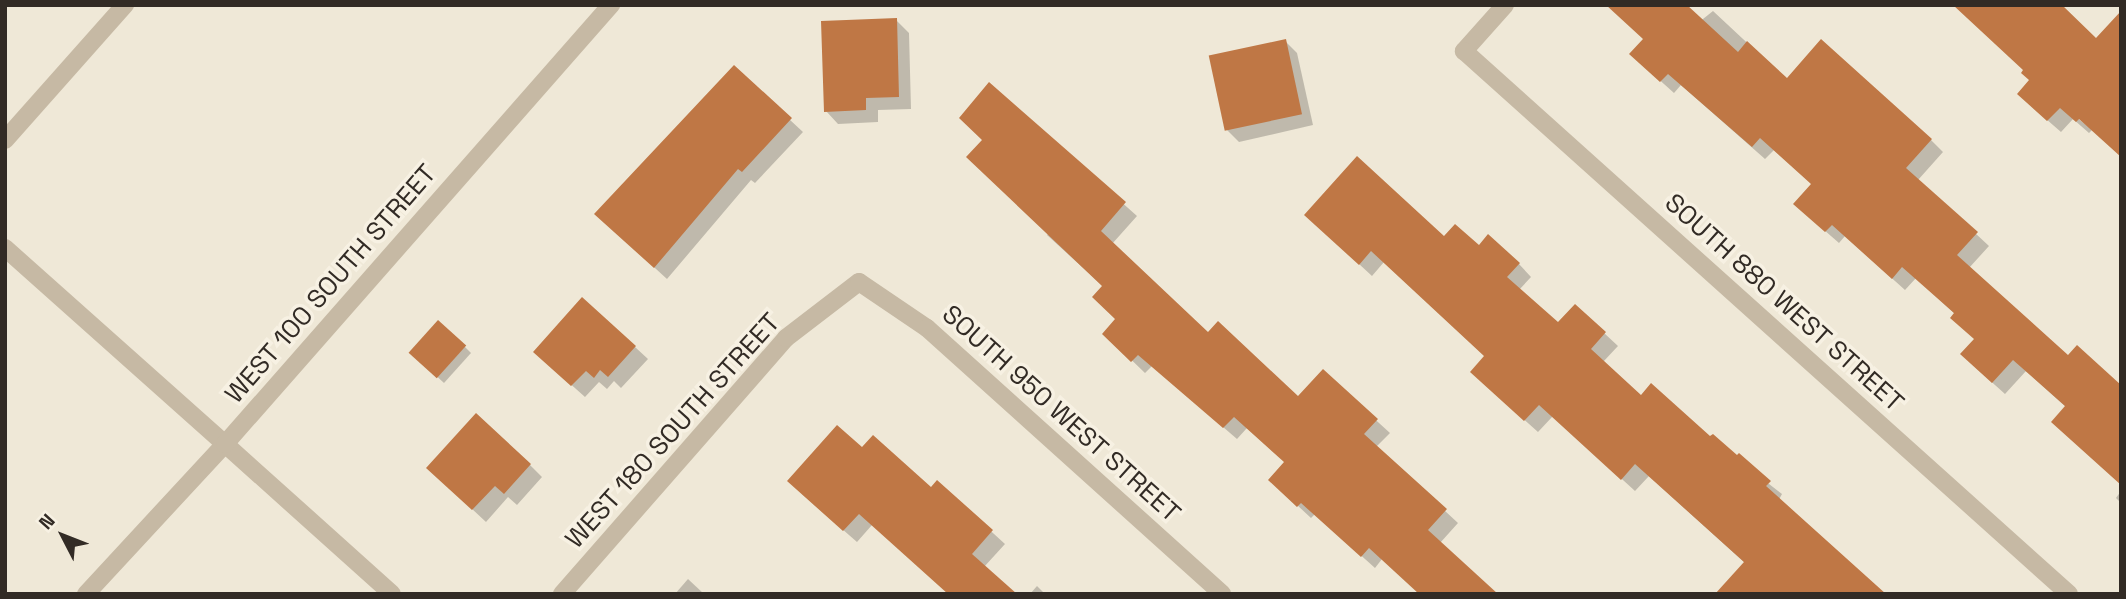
<!DOCTYPE html>
<html>
<head>
<meta charset="utf-8">
<style>
	body { margin:0 }
	#map { position:relative; width:2126px; height:599px; overflow:hidden; background:#efe8d7; font-family:"Space Grotesk",sans-serif }
	div>[style] { position:absolute }
	[style*='--x'] { left:calc(var(--x)*1px); top:calc(var(--y)*1px); width:calc(var(--w)*1px); rotate:calc(var(--a)*1deg) }
	.shadow>* { inset:0; background:#0003 }
	.building>* { inset:0; background:#bf7745; transform-origin:0 0 }
	.minor>* { height:18px; margin:-9px; padding:0 9px; transform-origin:9px; border-radius:9px; background:#c6b9a4 }
	.tertiary>* { height:18px; margin:-9px; padding:0 9px; transform-origin:9px; border-radius:9px; background:#c6b9a4 }
	span { translate:-50% -50%; white-space:nowrap; text-align:center; line-height:1.15; -webkit-text-stroke:7px #f7f1e3; paint-order:stroke }
	.street-label { font-size:26px; color:#322b25 }
	.frame { position:absolute; inset:0; border:7px solid #322b25; pointer-events:none }
	.north { position:absolute; left:28px; top:501px; width:70px; height:70px; -webkit-text-stroke:5px #f7f1e3; paint-order:stroke; rotate:312deg; font-size:19px; font-weight:700; line-height:28px; text-align:center; color:#322b25 }
	.north::after { content:''; display:block; margin:auto; width:24px; height:32px; background:#322b25; clip-path:polygon(50% 0,100% 100%,50% 72%,0 100%) }
</style>
</head>
<body>
<div id="map">
	<div class="shadow">
		<div style="clip-path:polygon(1713px 11px,1787px 80px,1931px 140px,1943px 152px,1918px 180px,1989px 246px,1969px 268px,2066px 407px,2026px 371px,2005px 394px,1975px 367px,1976px 340px,1955px 314px,1916px 278px,1905px 290px,1845px 236px,1839px 243px,1808px 216px,1813px 185px,1774px 150px,1765px 159px,1681px 85px,1674px 93px,1644px 66px)"></div>
		<div style="clip-path:polygon(896px 20px,909px 33px,911px 109px,878px 110px,878px 122px,838px 124px,826px 111px)"></div>
		<div style="clip-path:polygon(1285px 41px,1297px 53px,1313px 125px,1239px 142px,1227px 130px)"></div>
		<div style="clip-path:polygon(734px 68px,803px 132px,755px 183px,751px 180px,667px 279px,609px 226px)"></div>
		<div style="clip-path:polygon(2023px 73px,2092px 130px,2089px 133px,2073px 119px,2061px 132px,2031px 106px,2031px 80px)"></div>
		<div style="clip-path:polygon(989px 84px,1137px 216px,1112px 244px,1208px 334px,1298px 399px,1323px 372px,1390px 433px,1376px 447px,1458px 523px,1440px 543px,1382px 559px,1375px 568px,1315px 514px,1311px 518px,1283px 492px,1286px 463px,1247px 428px,1237px 439px,1152px 366px,1145px 373px,1117px 346px,1117px 319px,1104px 287px,1047px 235px,1049px 233px,984px 140px)"></div>
		<div style="clip-path:polygon(1319px 227px,1444px 238px,1479px 247px,1519px 264px,1531px 277px,1519px 290px,1558px 325px,1575px 306px,1618px 346px,1603px 362px,1641px 398px,1710px 438px,1782px 494px,1745px 563px,1649px 476px,1635px 491px,1553px 416px,1538px 432px,1484px 384px,1486px 357px,1384px 262px,1372px 276px)"></div>
		<div style="clip-path:polygon(464px 346px,471px 353px,444px 383px,417px 358px)"></div>
		<div style="clip-path:polygon(635px 347px,648px 359px,621px 388px,614px 381px,607px 389px,599px 382px,585px 397px,548px 364px)"></div>
		<div style="clip-path:polygon(862px 450px,931px 489px,937px 482px,1005px 544px,984px 567px,872px 525px,857px 542px,802px 494px)"></div>
		<div style="clip-path:polygon(530px 465px,542px 477px,517px 505px,508px 497px,486px 522px,441px 480px)"></div>
		<div style="clip-path:polygon(2121px 491px,2121px 503px,2116px 498px)"></div>
		<div style="clip-path:polygon(688px 579px,704px 594px,675px 594px)"></div>
		<div style="clip-path:polygon(1037px 586px,1045px 594px,1030px 594px)"></div>
	</div>
	<div class="building">
		<div style="clip-path:polygon(1606px 5px,1687px 5px,1738px 52px,1747px 41px,1787px 78px,1821px 39px,1932px 139px,1906px 168px,1978px 232px,1957px 255px,2068px 355px,2077px 345px,2121px 385px,2121px 485px,2051px 422px,2065px 406px,2013px 360px,1992px 383px,1960px 354px,1974px 339px,1950px 318px,1954px 313px,1902px 267px,1892px 279px,1832px 225px,1825px 232px,1793px 204px,1811px 184px,1760px 138px,1752px 147px,1668px 74px,1660px 82px,1629px 54px,1643px 39px)"></div>
		<div style="clip-path:polygon(1953px 5px,2062px 5px,2096px 38px,2121px 11px,2121px 157px,2079px 119px,2076px 122px,2060px 108px,2047px 121px,2017px 94px,2029px 80px,2021px 73px,2023px 70px)"></div>
		<div style="clip-path:polygon(897px 18px,899px 97px,866px 98px,866px 110px,824px 112px,821px 21px)"></div>
		<div style="left:1286px;top:39px;width:77px;height:79px;rotate:78deg"></div>
		<div style="clip-path:polygon(734px 65px,792px 118px,742px 172px,738px 169px,654px 268px,594px 214px)"></div>
		<div style="clip-path:polygon(989px 82px,1126px 202px,1101px 231px,1208px 332px,1218px 321px,1298px 396px,1323px 369px,1378px 419px,1364px 434px,1447px 509px,1428px 530px,1498px 594px,1419px 594px,1369px 548px,1361px 557px,1301px 503px,1297px 507px,1268px 480px,1284px 462px,1234px 417px,1223px 428px,1138px 355px,1131px 362px,1102px 334px,1115px 319px,1092px 297px,1102px 286px,966px 157px,982px 140px,959px 118px)"></div>
		<div style="clip-path:polygon(1357px 156px,1444px 236px,1455px 224px,1479px 245px,1488px 234px,1520px 263px,1507px 277px,1558px 322px,1575px 304px,1606px 332px,1591px 349px,1641px 395px,1651px 383px,1710px 436px,1713px 434px,1737px 455px,1739px 453px,1771px 481px,1766px 486px,1886px 594px,1715px 594px,1744px 562px,1635px 464px,1621px 480px,1539px 405px,1524px 421px,1470px 372px,1484px 356px,1371px 251px,1359px 265px,1304px 215px)"></div>
		<div style="clip-path:polygon(582px 297px,636px 346px,608px 377px,600px 370px,594px 378px,586px 371px,571px 386px,533px 352px)"></div>
		<div style="left:438px;top:320px;width:38px;height:44px;rotate:42deg"></div>
		<div style="clip-path:polygon(476px 413px,531px 464px,504px 494px,495px 486px,472px 510px,426px 468px)"></div>
		<div style="clip-path:polygon(837px 425px,862px 447px,873px 435px,931px 487px,937px 480px,993px 530px,972px 554px,1017px 594px,948px 594px,859px 514px,843px 531px,787px 481px)"></div>
	</div>
	<div class="minor">
		<div style="--x:1505;--y:5;--w:62;--a:131.7"></div>
		<div style="--x:1464;--y:51;--w:813;--a:41.91"></div>
		<div style="--x:5;--y:140;--w:181;--a:-48.4"></div>
		<div style="--x:5;--y:248;--w:295;--a:41.7"></div>
		<div style="--x:562;--y:594;--w:340;--a:-48.8"></div>
		<div style="--x:786;--y:338;--w:92;--a:-37.5"></div>
		<div style="--x:859;--y:282;--w:82;--a:34.1"></div>
		<div style="--x:927;--y:328;--w:397;--a:42"></div>
	</div>
	<div class="tertiary">
		<div style="--x:225;--y:444;--w:224;--a:41.9"></div>
		<div style="--x:86;--y:594;--w:205;--a:-47.2"></div>
		<div style="--x:225;--y:444;--w:585;--a:-48.68"></div>
	</div>
	<div class="street-label">
		<span style="left:331px;top:284px;rotate:-49deg">WEST 100 SOUTH STREET</span>
		<span style="left:1784px;top:303px;rotate:42deg">SOUTH 880 WEST STREET</span>
		<span style="left:1061px;top:414px;rotate:42deg">SOUTH 950 WEST STREET</span>
		<span style="left:673px;top:431px;rotate:-48deg">WEST 180 SOUTH STREET</span>
	</div>
	<div class="frame"></div>
	<div class="north">N</div>
</div>
</body>
</html>
